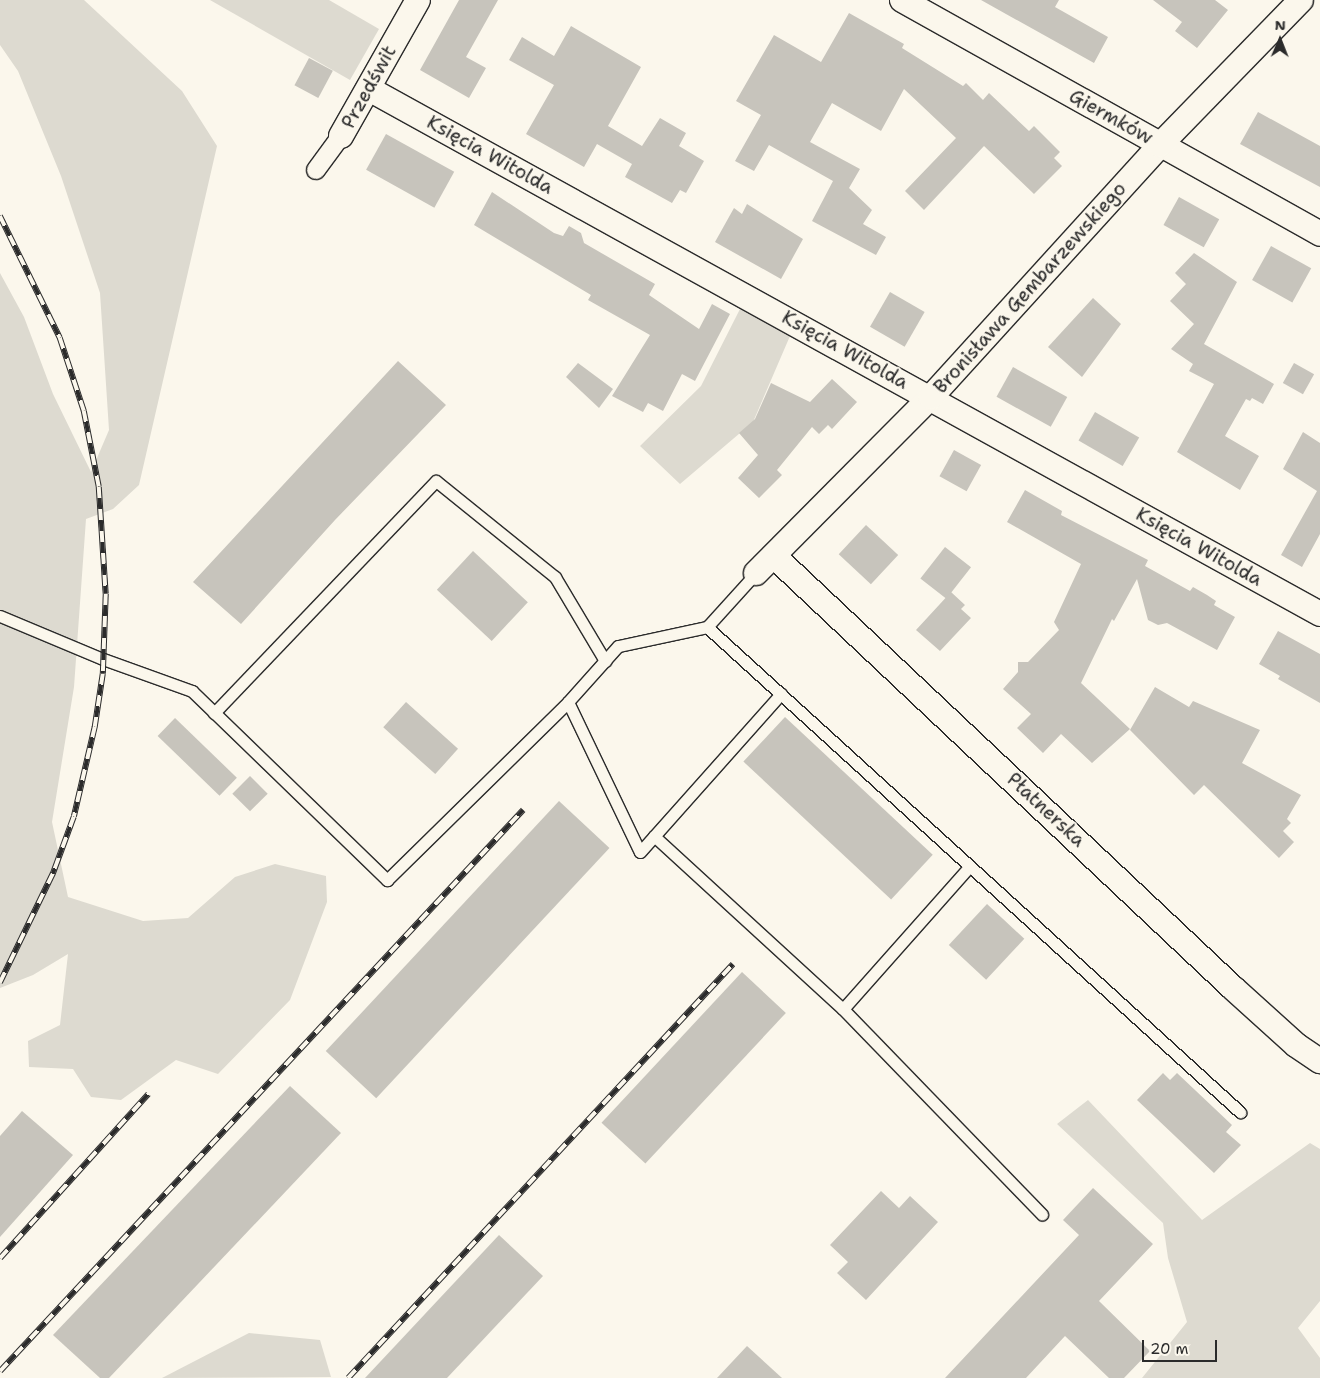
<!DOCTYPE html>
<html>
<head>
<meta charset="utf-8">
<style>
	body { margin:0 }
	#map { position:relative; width:1320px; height:1378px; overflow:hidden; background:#fbf7ec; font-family:"Shantell Sans",sans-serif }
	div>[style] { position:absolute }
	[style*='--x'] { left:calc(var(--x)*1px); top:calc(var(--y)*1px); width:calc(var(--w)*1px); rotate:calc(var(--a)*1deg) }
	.green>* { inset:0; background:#dddad0 }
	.building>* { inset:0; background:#c7c4bc; transform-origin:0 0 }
	.roads { filter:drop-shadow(1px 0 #2b2b2b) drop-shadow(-1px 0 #2b2b2b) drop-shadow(0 1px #2b2b2b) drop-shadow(0 -1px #2b2b2b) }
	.service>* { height:11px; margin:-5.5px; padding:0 5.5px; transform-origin:5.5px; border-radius:5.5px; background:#fbf7ec }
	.pedestrian>* { height:18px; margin:-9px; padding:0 9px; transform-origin:9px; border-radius:9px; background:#fbf7ec }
	.minor>* { height:24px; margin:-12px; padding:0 12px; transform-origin:12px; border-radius:12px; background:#fbf7ec }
	.rail>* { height:5.5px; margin-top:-2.75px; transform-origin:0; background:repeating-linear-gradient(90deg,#fbf7ec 0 11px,#2b2b2b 0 22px); box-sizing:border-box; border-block:1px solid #2b2b2b }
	span { translate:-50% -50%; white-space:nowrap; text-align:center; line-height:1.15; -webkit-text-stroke:4px #fbf7ec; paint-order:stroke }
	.street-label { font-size:19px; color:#2b2b2b }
	.north { position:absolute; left:1255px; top:15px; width:50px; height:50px; -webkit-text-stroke:4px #fbf7ec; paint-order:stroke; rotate:1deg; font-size:14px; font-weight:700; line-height:20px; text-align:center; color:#2b2b2b }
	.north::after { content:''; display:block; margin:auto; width:18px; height:22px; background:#2b2b2b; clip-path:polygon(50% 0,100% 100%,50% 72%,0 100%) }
	.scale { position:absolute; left:1142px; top:1340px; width:75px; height:22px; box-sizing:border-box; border:2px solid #2b2b2b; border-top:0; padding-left:6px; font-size:15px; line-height:18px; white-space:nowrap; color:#2b2b2b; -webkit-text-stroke:4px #fbf7ec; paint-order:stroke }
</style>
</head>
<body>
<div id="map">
	<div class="green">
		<div style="clip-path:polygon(0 0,84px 0,182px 91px,217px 146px,139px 485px,113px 509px,86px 519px,74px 687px,52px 822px,68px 897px,143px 921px,188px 918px,235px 877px,275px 864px,326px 876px,327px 902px,290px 1000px,218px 1074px,176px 1060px,121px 1100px,91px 1097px,73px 1069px,29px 1067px,28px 1041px,60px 1025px,68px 954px,33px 975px,0 988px,0 273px,24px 317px,53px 394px,91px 472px,109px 430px,100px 293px,61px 176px,18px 71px,0 45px)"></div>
		<div style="clip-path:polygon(210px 0,329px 0,379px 29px,350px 80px)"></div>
		<div style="clip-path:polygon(740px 309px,790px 336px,753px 422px,680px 484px,640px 446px,701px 386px)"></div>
		<div style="clip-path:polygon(1088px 1100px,1202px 1220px,1310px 1143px,1320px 1149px,1320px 1301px,1298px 1328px,1320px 1358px,1320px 1378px,1142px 1378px,1187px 1322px,1168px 1258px,1163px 1223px,1057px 1124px)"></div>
		<div style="clip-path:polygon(249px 1333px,320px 1340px,331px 1377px,162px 1378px)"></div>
	</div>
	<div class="building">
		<div style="clip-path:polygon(459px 0,498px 0,466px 57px,486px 68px,469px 98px,420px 70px)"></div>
		<div style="clip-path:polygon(981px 0,1059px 0,1055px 7px,1108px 37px,1094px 63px)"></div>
		<div style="clip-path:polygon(1153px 0,1215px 0,1228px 10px,1197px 48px,1175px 31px,1182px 22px)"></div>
		<div style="clip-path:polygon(849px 13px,904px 44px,902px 48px,963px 86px,966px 83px,983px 100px,989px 93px,1029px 131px,1034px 126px,1060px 152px,1054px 158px,1062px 166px,1034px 194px,984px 146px,924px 210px,905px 191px,956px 138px,904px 89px,881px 131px,832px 103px,810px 142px,860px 169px,849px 188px,872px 210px,863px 224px,886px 237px,876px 255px,812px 221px,833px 181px,769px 145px,754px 171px,735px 161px,761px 115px,736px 101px,774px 35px,821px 62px)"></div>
		<div style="clip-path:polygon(571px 26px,641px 67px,608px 126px,642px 146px,660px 118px,686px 133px,679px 146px,704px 161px,686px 193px,680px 190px,672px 203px,625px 177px,632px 164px,597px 144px,584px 167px,526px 134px,554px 85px,509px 60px,522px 37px,554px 56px)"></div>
		<div style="left:309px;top:58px;width:27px;height:31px;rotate:28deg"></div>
		<div style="clip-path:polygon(1258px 112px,1320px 146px,1320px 187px,1240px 144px)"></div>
		<div style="left:386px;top:134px;width:78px;height:41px;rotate:29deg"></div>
		<div style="clip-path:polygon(492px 192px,554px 233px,563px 236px,569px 226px,581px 233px,584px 243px,655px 284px,649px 295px,699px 329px,712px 304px,730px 314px,695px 381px,682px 374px,663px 411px,648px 403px,643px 412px,612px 396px,650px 335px,588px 300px,591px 295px,474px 225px)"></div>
		<div style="left:1179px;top:197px;width:46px;height:32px;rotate:29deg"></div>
		<div style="clip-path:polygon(747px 204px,803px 239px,781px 279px,715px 242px,734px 208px,742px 214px)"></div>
		<div style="left:1271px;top:246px;width:46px;height:39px;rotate:29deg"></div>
		<div style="clip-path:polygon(1194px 253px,1237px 282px,1204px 344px,1274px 384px,1263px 404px,1252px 398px,1250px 401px,1246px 399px,1225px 436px,1259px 456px,1240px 490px,1177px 452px,1214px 384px,1189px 371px,1193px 364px,1171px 349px,1194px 324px,1170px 301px,1186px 284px,1175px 273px)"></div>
		<div style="left:890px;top:292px;width:40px;height:40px;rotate:30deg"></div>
		<div style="clip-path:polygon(1093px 298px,1121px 324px,1082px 377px,1048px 347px)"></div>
		<div style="clip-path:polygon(398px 361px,446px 405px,335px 520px,241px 624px,193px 582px)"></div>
		<div style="clip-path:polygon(578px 363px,613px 389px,599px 408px,566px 377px)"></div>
		<div style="left:1294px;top:363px;width:23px;height:23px;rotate:29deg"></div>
		<div style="left:1013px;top:367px;width:62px;height:34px;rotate:29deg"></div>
		<div style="clip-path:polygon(832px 379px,857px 402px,832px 429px,828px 425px,819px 434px,812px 427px,777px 470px,782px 475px,759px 498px,738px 478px,758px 455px,739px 433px,755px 419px,771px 383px,810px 402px)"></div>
		<div style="left:1095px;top:412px;width:51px;height:33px;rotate:30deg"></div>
		<div style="clip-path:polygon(1303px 432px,1320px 443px,1320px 534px,1302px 567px,1281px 555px,1317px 491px,1283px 469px)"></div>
		<div style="left:954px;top:450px;width:31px;height:30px;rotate:29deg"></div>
		<div style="clip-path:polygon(1025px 490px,1062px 511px,1061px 515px,1148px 560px,1145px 566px,1190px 591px,1193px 587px,1207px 595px,1216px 601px,1214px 605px,1235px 617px,1217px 650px,1167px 623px,1158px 625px,1148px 620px,1137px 579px,1114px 621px,1112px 619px,1081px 683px,1130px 729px,1092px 763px,1061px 734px,1043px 753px,1017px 728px,1031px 714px,1003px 689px,1018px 672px,1018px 662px,1028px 662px,1059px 630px,1054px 622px,1081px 564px,1007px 522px)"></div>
		<div style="left:866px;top:525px;width:44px;height:40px;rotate:43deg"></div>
		<div style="left:945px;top:547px;width:33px;height:40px;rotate:38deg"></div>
		<div style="left:473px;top:551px;width:75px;height:53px;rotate:43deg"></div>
		<div style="clip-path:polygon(951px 592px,965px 605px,961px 609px,971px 618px,940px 651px,916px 630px)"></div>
		<div style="clip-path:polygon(1278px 631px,1320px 654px,1320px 703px,1278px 679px,1280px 676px,1259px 664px)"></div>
		<div style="clip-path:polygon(1155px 687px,1189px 707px,1193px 701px,1260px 730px,1242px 763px,1301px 795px,1287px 819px,1291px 823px,1283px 831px,1294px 842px,1279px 858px,1204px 785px,1194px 795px,1130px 730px)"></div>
		<div style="left:406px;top:702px;width:70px;height:34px;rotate:42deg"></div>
		<div style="left:785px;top:717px;width:202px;height:61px;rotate:43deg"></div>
		<div style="left:175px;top:718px;width:86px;height:25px;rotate:44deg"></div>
		<div style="left:250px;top:776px;width:25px;height:25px;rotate:45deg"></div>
		<div style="left:559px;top:801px;width:69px;height:342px;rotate:43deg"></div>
		<div style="left:987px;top:904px;width:51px;height:56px;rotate:43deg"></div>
		<div style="left:742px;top:972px;width:60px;height:206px;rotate:43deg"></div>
		<div style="clip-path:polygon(1163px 1073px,1170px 1080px,1177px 1073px,1232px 1125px,1226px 1132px,1241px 1145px,1214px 1173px,1137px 1100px)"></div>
		<div style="clip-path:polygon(290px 1086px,341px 1133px,109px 1378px,100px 1378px,53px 1335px)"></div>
		<div style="clip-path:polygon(22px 1111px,73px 1155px,0 1237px,0 1136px)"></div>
		<div style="clip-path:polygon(1093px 1188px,1153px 1244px,1099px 1301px,1150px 1351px,1124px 1378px,1109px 1378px,1065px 1336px,1026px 1378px,945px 1378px,1079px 1235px,1063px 1220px)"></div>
		<div style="clip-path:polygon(881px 1191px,899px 1208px,910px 1196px,938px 1222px,866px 1300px,837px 1273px,848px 1262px,830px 1245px)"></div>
		<div style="clip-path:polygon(499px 1235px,543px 1276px,447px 1378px,365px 1378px)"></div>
		<div style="clip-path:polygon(747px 1346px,782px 1378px,717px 1378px)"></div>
	</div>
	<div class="roads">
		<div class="service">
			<div style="--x:756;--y:573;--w:73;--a:132.2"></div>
			<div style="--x:707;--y:627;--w:721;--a:42.3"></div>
			<div style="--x:0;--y:616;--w:112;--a:22.7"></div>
			<div style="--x:103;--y:659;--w:95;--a:19.8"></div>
			<div style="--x:192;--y:691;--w:272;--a:44.1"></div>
			<div style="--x:387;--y:880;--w:254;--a:-44.5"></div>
			<div style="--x:707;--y:627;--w:91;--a:167.9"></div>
			<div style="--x:618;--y:646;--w:75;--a:131.8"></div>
			<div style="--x:568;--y:702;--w:166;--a:64.4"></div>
			<div style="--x:640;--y:852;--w:212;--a:-48.3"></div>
			<div style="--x:214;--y:713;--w:321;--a:-46.3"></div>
			<div style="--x:436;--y:481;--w:153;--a:38.9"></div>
			<div style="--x:555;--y:577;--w:98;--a:59.2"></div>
			<div style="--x:654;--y:836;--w:256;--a:42.5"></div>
			<div style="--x:843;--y:1009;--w:191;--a:-48.4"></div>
			<div style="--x:843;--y:1009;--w:286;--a:45.9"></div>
		</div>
		<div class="pedestrian">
			<div style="--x:316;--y:170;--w:42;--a:-53.7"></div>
		</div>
		<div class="minor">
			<div style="--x:902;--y:0;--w:479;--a:29.2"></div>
			<div style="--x:369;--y:89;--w:1086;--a:28.9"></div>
			<div style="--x:341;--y:136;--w:156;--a:-60.5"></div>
			<div style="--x:775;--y:557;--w:629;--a:43.26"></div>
			<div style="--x:1233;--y:988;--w:85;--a:42.1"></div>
			<div style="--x:1296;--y:1045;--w:29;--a:34"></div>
			<div style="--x:756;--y:573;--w:248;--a:-45.2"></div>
			<div style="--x:931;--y:397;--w:341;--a:-47.7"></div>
			<div style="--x:1160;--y:145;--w:202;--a:-45.8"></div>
		</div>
	</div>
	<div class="rail">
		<div style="--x:0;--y:216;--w:136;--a:63.8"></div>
		<div style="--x:60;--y:338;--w:77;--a:71.8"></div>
		<div style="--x:84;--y:411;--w:77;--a:78.8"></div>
		<div style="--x:99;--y:487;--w:107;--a:86.3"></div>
		<div style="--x:106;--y:594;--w:80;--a:92.1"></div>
		<div style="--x:103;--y:674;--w:54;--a:98.6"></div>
		<div style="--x:95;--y:727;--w:92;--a:103.1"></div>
		<div style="--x:74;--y:817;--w:61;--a:110.2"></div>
		<div style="--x:53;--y:874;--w:121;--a:115.9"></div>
		<div style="--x:0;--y:1258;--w:221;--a:-47.9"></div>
		<div style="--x:0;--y:1371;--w:767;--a:-47.01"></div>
		<div style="--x:348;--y:1378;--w:565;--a:-47.08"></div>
	</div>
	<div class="street-label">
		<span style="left:369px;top:87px;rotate:-61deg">Przedświt</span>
		<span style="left:1111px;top:117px;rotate:29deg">Giermków</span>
		<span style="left:490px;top:155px;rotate:29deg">Księcia Witolda</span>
		<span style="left:1030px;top:288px;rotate:-48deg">Bronisława Gembarzewskiego</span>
		<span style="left:845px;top:350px;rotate:29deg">Księcia Witolda</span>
		<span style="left:1199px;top:547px;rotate:29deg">Księcia Witolda</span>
		<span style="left:1046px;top:810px;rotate:43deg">Płatnerska</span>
	</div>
	<div class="north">N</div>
	<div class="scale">20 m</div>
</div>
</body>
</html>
